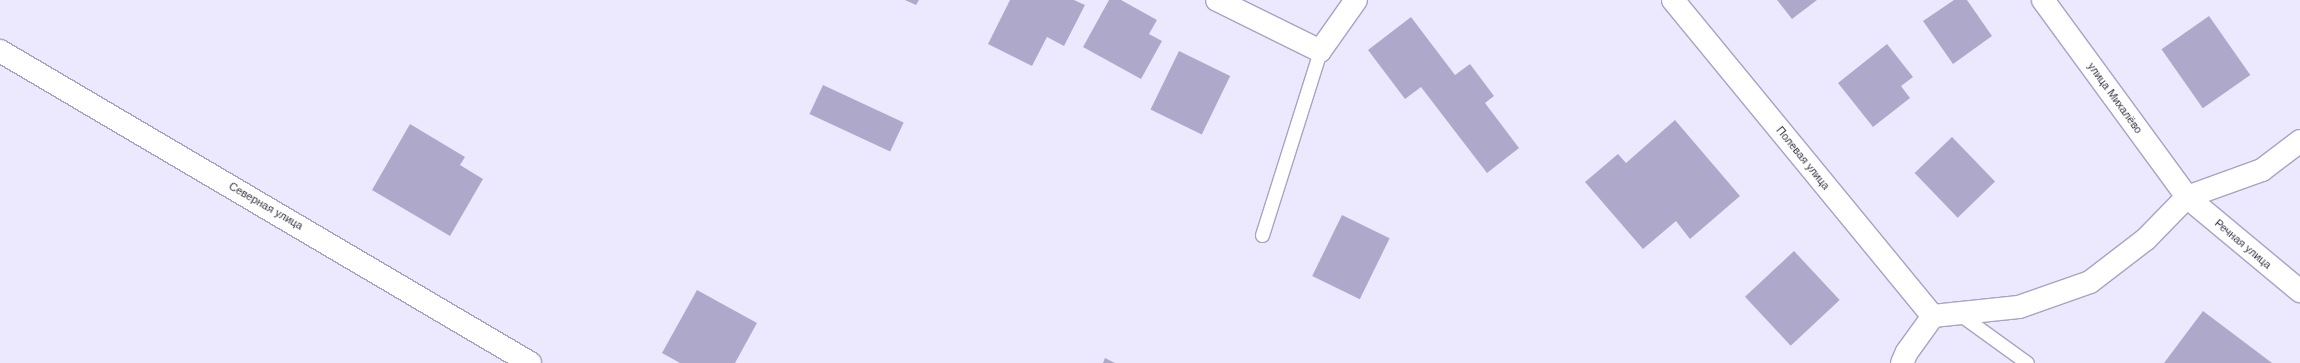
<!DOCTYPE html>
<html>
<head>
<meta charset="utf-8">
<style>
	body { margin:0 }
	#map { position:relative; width:2300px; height:363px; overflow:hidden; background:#ece9ff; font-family:Helvetica,sans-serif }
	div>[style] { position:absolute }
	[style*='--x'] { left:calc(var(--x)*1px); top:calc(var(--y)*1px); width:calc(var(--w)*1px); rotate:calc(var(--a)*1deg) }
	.building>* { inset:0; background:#aea9cb; transform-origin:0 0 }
	.roads { filter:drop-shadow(1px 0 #a7a3c4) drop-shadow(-1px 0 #a7a3c4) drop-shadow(0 1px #a7a3c4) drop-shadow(0 -1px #a7a3c4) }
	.service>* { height:13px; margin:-6.5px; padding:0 6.5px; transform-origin:6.5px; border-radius:6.5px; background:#fff }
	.minor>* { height:22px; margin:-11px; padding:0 11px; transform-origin:11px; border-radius:11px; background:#fff }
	span { translate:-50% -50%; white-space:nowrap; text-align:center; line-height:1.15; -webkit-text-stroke:4px #fff; paint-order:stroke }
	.street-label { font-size:11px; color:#343240 }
</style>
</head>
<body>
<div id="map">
	<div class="building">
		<div style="clip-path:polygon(905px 0,919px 0,916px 5px)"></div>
		<div style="clip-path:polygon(1010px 0,1074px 0,1085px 5px,1064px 46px,1047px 37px,1032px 66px,988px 44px)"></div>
		<div style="clip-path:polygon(1109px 0,1121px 0,1157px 20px,1149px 34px,1162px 41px,1141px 79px,1083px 47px)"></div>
		<div style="clip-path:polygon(1777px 0,1817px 0,1792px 19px)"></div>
		<div style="clip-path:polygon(1954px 0,1967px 0,1992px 36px,1953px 64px,1923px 21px)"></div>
		<div style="left:2209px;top:16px;width:72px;height:58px;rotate:55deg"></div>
		<div style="clip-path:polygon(1411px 17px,1455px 75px,1470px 64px,1494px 96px,1485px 103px,1519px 148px,1487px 173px,1421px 87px,1405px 99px,1368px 50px)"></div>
		<div style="clip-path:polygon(1887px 44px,1913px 77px,1901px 86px,1910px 98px,1873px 127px,1838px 83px)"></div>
		<div style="left:1179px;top:51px;width:57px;height:65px;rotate:26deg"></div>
		<div style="left:823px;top:85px;width:89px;height:32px;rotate:25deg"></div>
		<div style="clip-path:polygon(1675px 120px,1740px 196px,1690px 239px,1676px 221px,1643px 249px,1585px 182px,1618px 154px,1626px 163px)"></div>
		<div style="clip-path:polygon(410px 124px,465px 157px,460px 165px,483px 179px,450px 236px,372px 190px)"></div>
		<div style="left:1952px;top:137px;width:62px;height:52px;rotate:46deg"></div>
		<div style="left:1342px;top:215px;width:53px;height:68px;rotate:26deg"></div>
		<div style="left:1794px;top:251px;width:67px;height:67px;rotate:47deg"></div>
		<div style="clip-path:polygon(697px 290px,757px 323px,735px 363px,680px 363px,662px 353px)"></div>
		<div style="clip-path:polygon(2203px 311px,2272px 363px,2164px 363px)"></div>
		<div style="clip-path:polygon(1105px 358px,1115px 363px,1103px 363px)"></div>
	</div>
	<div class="roads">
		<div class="service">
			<div style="--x:1262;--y:235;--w:193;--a:-72.5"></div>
			<div style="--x:1958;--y:313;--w:85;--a:35.9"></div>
		</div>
		<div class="minor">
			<div style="--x:1217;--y:0;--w:115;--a:26.3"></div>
			<div style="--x:1320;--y:51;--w:62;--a:-54.8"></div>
			<div style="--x:1673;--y:0;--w:409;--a:50.6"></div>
			<div style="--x:2043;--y:0;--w:244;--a:53.8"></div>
			<div style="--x:2187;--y:197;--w:147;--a:39.8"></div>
			<div style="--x:0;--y:51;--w:615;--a:30.48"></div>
			<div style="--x:1902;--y:363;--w:12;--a:-66"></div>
			<div style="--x:1907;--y:352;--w:44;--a:-54.2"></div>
			<div style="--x:1933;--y:316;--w:86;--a:-6"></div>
			<div style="--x:2019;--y:307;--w:75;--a:-19.4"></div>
			<div style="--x:2090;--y:282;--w:71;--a:-37.5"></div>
			<div style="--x:2146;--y:239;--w:59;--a:-45.7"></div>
			<div style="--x:2187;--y:197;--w:80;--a:-19.8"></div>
			<div style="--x:2262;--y:170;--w:48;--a:-37.3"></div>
		</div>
	</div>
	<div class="street-label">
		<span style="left:2115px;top:98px;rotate:54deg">улица Михалёво</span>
		<span style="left:1803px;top:158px;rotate:51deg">Полевая улица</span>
		<span style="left:266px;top:206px;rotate:30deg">Северная улица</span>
		<span style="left:2243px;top:244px;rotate:40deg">Речная улица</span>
	</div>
</div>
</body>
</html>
